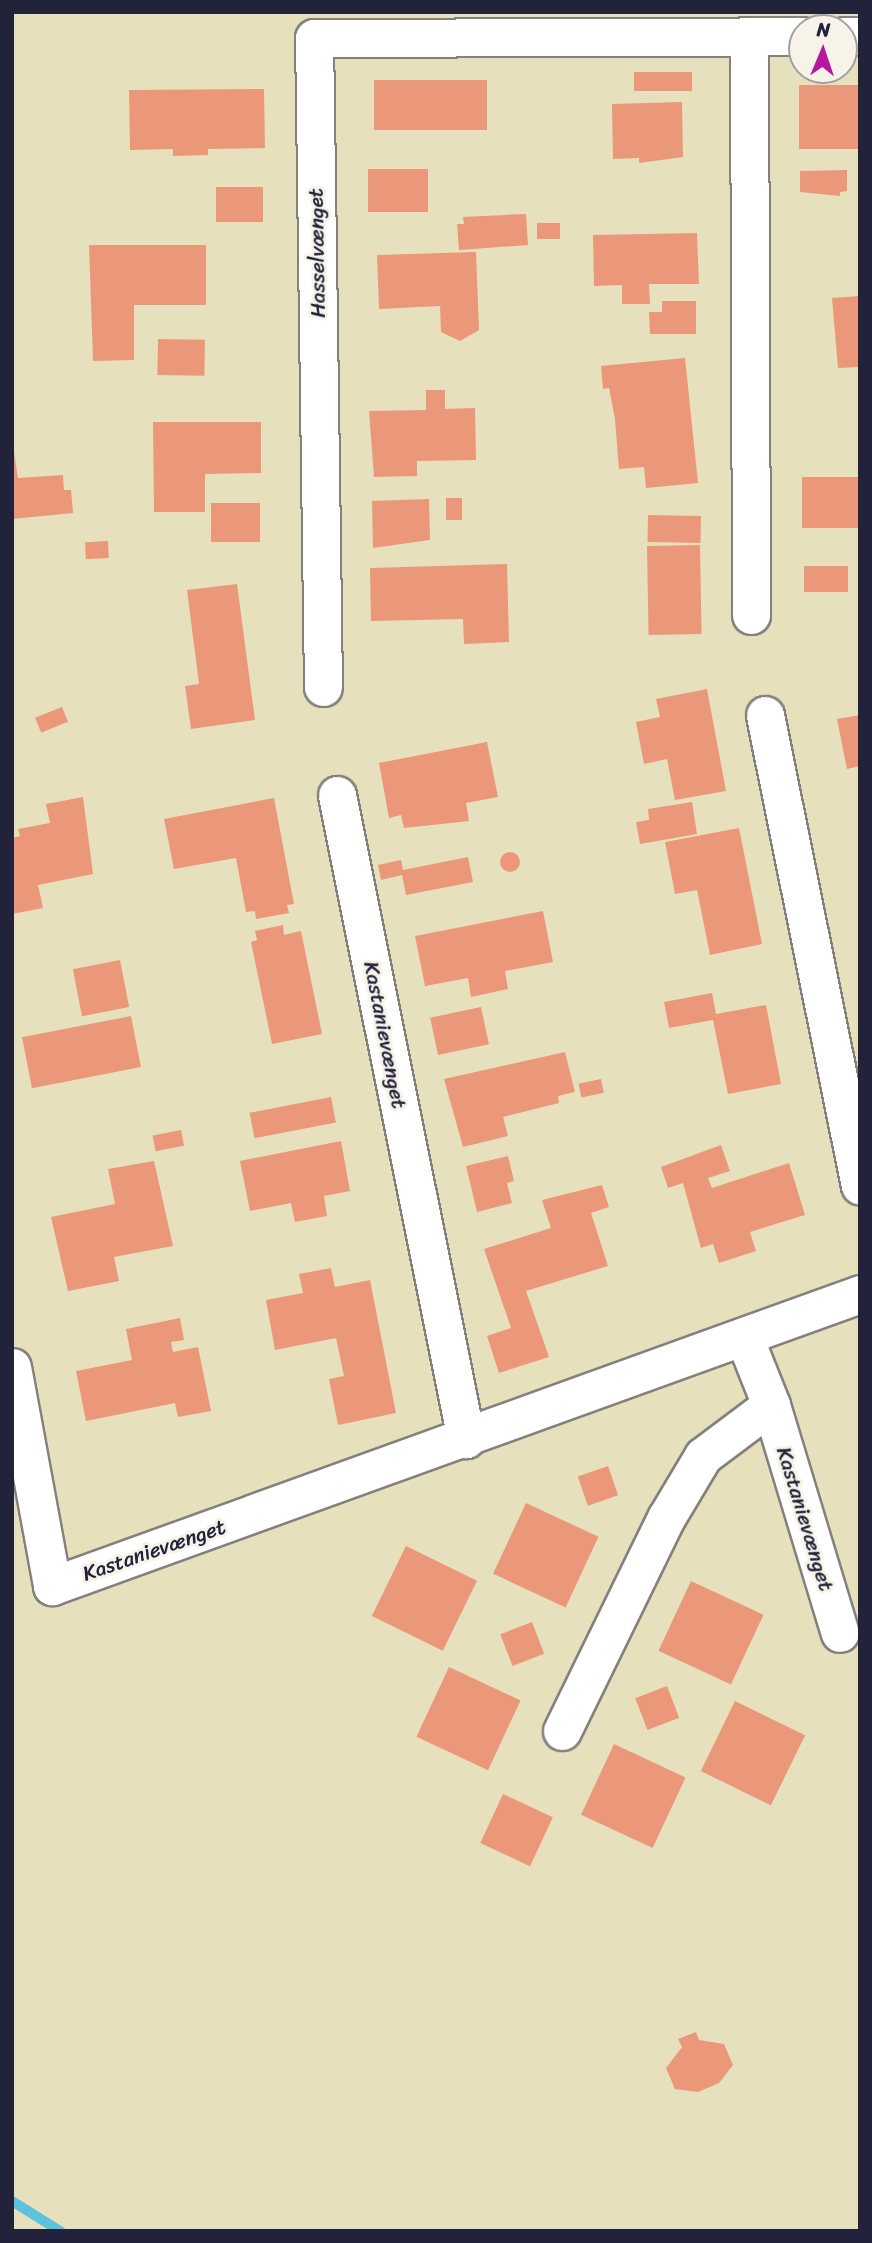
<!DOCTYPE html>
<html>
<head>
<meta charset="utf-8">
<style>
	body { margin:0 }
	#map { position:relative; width:872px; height:2243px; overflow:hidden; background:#e6e0bd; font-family:Sriracha,sans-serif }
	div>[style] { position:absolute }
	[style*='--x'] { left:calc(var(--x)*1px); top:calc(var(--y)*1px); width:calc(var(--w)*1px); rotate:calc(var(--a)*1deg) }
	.stream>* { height:10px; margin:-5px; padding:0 5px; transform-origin:5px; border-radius:5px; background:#5dc2db }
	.building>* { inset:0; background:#eb987a; transform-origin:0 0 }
	.round { border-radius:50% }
	.roads { filter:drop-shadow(2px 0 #84817c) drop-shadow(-2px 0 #84817c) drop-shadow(0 2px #84817c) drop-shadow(0 -2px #84817c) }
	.minor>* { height:37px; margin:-18.5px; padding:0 18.5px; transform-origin:18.5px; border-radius:18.5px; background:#fff }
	span { translate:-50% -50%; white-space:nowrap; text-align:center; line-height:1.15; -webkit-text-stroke:6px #f7f3e8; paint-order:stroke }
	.street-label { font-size:21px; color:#22223b }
	.frame { position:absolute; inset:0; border:14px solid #22223b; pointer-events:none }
	.north { position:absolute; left:788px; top:14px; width:70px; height:70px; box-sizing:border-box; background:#f7f3e8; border:2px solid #a29fa3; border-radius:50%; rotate:2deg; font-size:19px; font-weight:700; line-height:28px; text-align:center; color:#22223b }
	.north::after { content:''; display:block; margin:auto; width:24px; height:32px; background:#b5179e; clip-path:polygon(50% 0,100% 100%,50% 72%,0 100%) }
</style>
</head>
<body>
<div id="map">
	<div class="stream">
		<div style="--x:12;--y:2201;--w:57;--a:32"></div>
	</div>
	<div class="building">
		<div style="left:692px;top:72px;width:19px;height:58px;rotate:90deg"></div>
		<div style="left:487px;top:80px;width:50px;height:113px;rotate:90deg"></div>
		<div style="left:860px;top:85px;width:64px;height:61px;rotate:90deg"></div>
		<div style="clip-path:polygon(264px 89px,265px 148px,208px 149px,208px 155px,173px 156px,173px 149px,130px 150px,129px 90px)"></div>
		<div style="clip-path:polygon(682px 102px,683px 157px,639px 163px,639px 158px,613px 159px,612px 104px)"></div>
		<div style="left:368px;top:169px;width:60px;height:43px"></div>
		<div style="clip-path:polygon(847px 170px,847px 191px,840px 192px,840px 196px,800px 192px,800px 171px)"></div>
		<div style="left:216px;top:187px;width:47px;height:35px"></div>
		<div style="clip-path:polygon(526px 214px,528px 245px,459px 250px,457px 224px,464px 224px,463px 217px)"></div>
		<div style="left:537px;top:223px;width:23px;height:16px"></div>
		<div style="clip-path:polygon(697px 233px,699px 284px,649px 284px,650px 304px,622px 304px,622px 285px,594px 286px,593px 235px)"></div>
		<div style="clip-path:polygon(89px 245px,206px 245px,206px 305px,134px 305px,134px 360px,93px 361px)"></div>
		<div style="clip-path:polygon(476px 252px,479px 330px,460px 341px,441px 332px,440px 306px,379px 309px,377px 255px)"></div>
		<div style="clip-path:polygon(860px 296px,860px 367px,838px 368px,832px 298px)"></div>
		<div style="clip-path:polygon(662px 301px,696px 301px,696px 334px,650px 334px,649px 312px,662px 312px)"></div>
		<div style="left:158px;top:339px;width:47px;height:36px;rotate:1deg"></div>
		<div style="clip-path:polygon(685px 358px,698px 483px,646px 488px,644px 467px,619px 469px,615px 419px,609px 388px,603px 389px,601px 366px)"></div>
		<div style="clip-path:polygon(426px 390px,445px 390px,445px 409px,475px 408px,476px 460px,417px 461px,417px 476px,374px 477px,369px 411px,426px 410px)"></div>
		<div style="clip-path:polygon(153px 422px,261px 422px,261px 473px,205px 474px,205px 512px,154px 512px)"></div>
		<div style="clip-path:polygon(12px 439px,18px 478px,63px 475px,64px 490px,71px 490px,73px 513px,12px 519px)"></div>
		<div style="left:802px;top:477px;width:58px;height:51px"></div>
		<div style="left:462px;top:498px;width:22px;height:16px;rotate:90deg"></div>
		<div style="clip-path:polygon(429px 499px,430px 540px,373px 548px,372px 501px)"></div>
		<div style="left:211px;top:503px;width:49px;height:39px"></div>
		<div style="left:648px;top:515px;width:53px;height:27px;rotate:1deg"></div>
		<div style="left:108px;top:541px;width:17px;height:23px;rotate:87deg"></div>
		<div style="left:700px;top:545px;width:89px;height:53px;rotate:89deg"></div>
		<div style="clip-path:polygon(507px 564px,509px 642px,464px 644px,463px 619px,371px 621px,370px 568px)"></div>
		<div style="left:848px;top:566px;width:26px;height:44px;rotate:90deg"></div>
		<div style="clip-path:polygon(237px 584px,255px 720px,191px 729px,185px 686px,199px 684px,187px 590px)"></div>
		<div style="clip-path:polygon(707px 689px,726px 791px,675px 800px,667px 759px,644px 764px,636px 722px,660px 717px,656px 699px)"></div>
		<div style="left:62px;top:707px;width:16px;height:29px;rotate:68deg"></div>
		<div style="clip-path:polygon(860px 715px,860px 766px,847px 769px,837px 719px)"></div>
		<div style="clip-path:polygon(487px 742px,498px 797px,466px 803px,469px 821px,404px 828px,401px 815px,389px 818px,379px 763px)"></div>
		<div style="clip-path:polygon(83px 797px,93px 874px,38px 885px,43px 908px,12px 914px,12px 838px,20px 836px,18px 829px,50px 823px,46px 804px)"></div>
		<div style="clip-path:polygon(274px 798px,294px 904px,287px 905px,289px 913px,256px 919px,255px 911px,246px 912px,236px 858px,174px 869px,164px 819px)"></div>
		<div style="clip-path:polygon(692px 802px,697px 834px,640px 844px,636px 822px,649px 820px,648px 809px)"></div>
		<div style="clip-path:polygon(739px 828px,762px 944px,710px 955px,697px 890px,675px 894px,665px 842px)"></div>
		<div class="round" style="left:500px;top:852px;width:20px;height:20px"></div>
		<div style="clip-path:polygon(468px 857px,473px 882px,406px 895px,402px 875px,381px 880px,378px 865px,401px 860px,403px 870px)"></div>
		<div style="clip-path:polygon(543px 911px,553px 962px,505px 971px,508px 989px,471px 997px,468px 978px,425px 986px,415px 936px)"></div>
		<div style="clip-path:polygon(283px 925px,284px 935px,301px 931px,322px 1034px,272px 1044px,251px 942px,257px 940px,255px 931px)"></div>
		<div style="left:120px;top:960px;width:48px;height:48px;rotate:79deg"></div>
		<div style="clip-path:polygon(712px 993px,716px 1014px,766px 1005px,781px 1084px,728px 1094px,713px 1020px,669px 1028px,664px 1002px)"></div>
		<div style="left:481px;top:1007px;width:38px;height:52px;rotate:78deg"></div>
		<div style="left:131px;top:1016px;width:52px;height:111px;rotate:79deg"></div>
		<div style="clip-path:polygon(565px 1052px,575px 1092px,558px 1096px,559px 1103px,503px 1117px,508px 1136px,463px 1147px,444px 1079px)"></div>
		<div style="left:601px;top:1079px;width:14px;height:23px;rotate:78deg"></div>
		<div style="left:331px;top:1097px;width:26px;height:83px;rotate:79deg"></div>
		<div style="left:181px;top:1130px;width:16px;height:29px;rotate:79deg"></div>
		<div style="clip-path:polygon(341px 1141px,350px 1191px,324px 1196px,327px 1216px,295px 1222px,291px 1203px,250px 1211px,240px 1161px)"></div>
		<div style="clip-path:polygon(721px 1145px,730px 1171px,708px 1178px,712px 1188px,789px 1163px,805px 1215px,750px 1232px,756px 1251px,719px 1263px,713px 1244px,701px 1248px,683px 1183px,668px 1188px,661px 1167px)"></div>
		<div style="clip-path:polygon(508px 1156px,514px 1181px,507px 1183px,512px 1203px,477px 1212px,466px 1166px)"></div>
		<div style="clip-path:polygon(154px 1161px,173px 1246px,114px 1257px,119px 1281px,68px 1291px,51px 1217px,115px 1204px,108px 1169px)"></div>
		<div style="clip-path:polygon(602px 1185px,609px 1207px,591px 1213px,608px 1266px,526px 1291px,549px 1357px,499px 1373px,487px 1336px,511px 1328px,484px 1249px,551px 1228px,542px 1200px)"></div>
		<div style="clip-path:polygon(331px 1268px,335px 1287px,370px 1280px,396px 1413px,338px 1425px,329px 1379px,344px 1376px,336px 1338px,275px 1350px,266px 1300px,303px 1293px,299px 1274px)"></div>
		<div style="clip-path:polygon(180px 1318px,184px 1340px,171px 1342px,173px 1352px,198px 1347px,211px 1411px,178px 1417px,175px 1403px,86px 1421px,76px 1371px,132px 1360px,126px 1329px)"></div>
		<div style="left:608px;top:1466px;width:31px;height:32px;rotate:71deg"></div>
		<div style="left:526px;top:1503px;width:80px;height:78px;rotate:25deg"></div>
		<div style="left:406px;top:1546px;width:79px;height:78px;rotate:26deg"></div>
		<div style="left:691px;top:1581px;width:80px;height:77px;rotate:25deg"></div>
		<div style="left:532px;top:1622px;width:34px;height:34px;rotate:69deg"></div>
		<div style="left:449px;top:1667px;width:79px;height:77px;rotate:25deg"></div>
		<div style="left:667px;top:1686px;width:34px;height:34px;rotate:69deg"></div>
		<div style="left:735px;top:1701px;width:78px;height:78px;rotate:26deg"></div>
		<div style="left:614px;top:1744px;width:79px;height:78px;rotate:25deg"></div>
		<div style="left:503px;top:1794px;width:55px;height:54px;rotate:25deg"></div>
		<div style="clip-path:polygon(696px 2032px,699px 2040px,724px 2044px,733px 2065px,719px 2083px,698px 2092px,675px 2089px,666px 2068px,682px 2047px,678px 2039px)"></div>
	</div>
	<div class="roads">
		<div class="minor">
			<div style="--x:749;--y:36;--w:579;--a:89.8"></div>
			<div style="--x:844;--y:36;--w:16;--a:0"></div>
			<div style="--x:323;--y:687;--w:649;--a:-90.79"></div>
			<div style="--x:314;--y:38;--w:488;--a:-0.2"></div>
			<div style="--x:765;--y:715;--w:480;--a:78.6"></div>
			<div style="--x:337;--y:795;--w:657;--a:78.67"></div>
			<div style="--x:744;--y:1337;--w:73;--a:68.3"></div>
			<div style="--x:771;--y:1405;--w:238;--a:73.2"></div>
			<div style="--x:12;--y:1367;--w:223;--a:79.6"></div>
			<div style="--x:52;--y:1586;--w:859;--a:-19.87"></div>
			<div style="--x:562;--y:1731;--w:237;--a:-64"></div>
			<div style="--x:666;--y:1518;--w:72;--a:-59.2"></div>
			<div style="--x:703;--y:1456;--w:85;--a:-36.9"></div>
		</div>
	</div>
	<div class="street-label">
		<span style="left:317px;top:253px;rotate:-91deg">Hasselvænget</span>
		<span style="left:385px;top:1035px;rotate:79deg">Kastanievænget</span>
		<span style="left:805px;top:1519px;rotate:73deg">Kastanievænget</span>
		<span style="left:154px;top:1550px;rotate:-19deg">Kastanievænget</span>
	</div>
	<div class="frame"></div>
	<div class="north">N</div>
</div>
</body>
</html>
